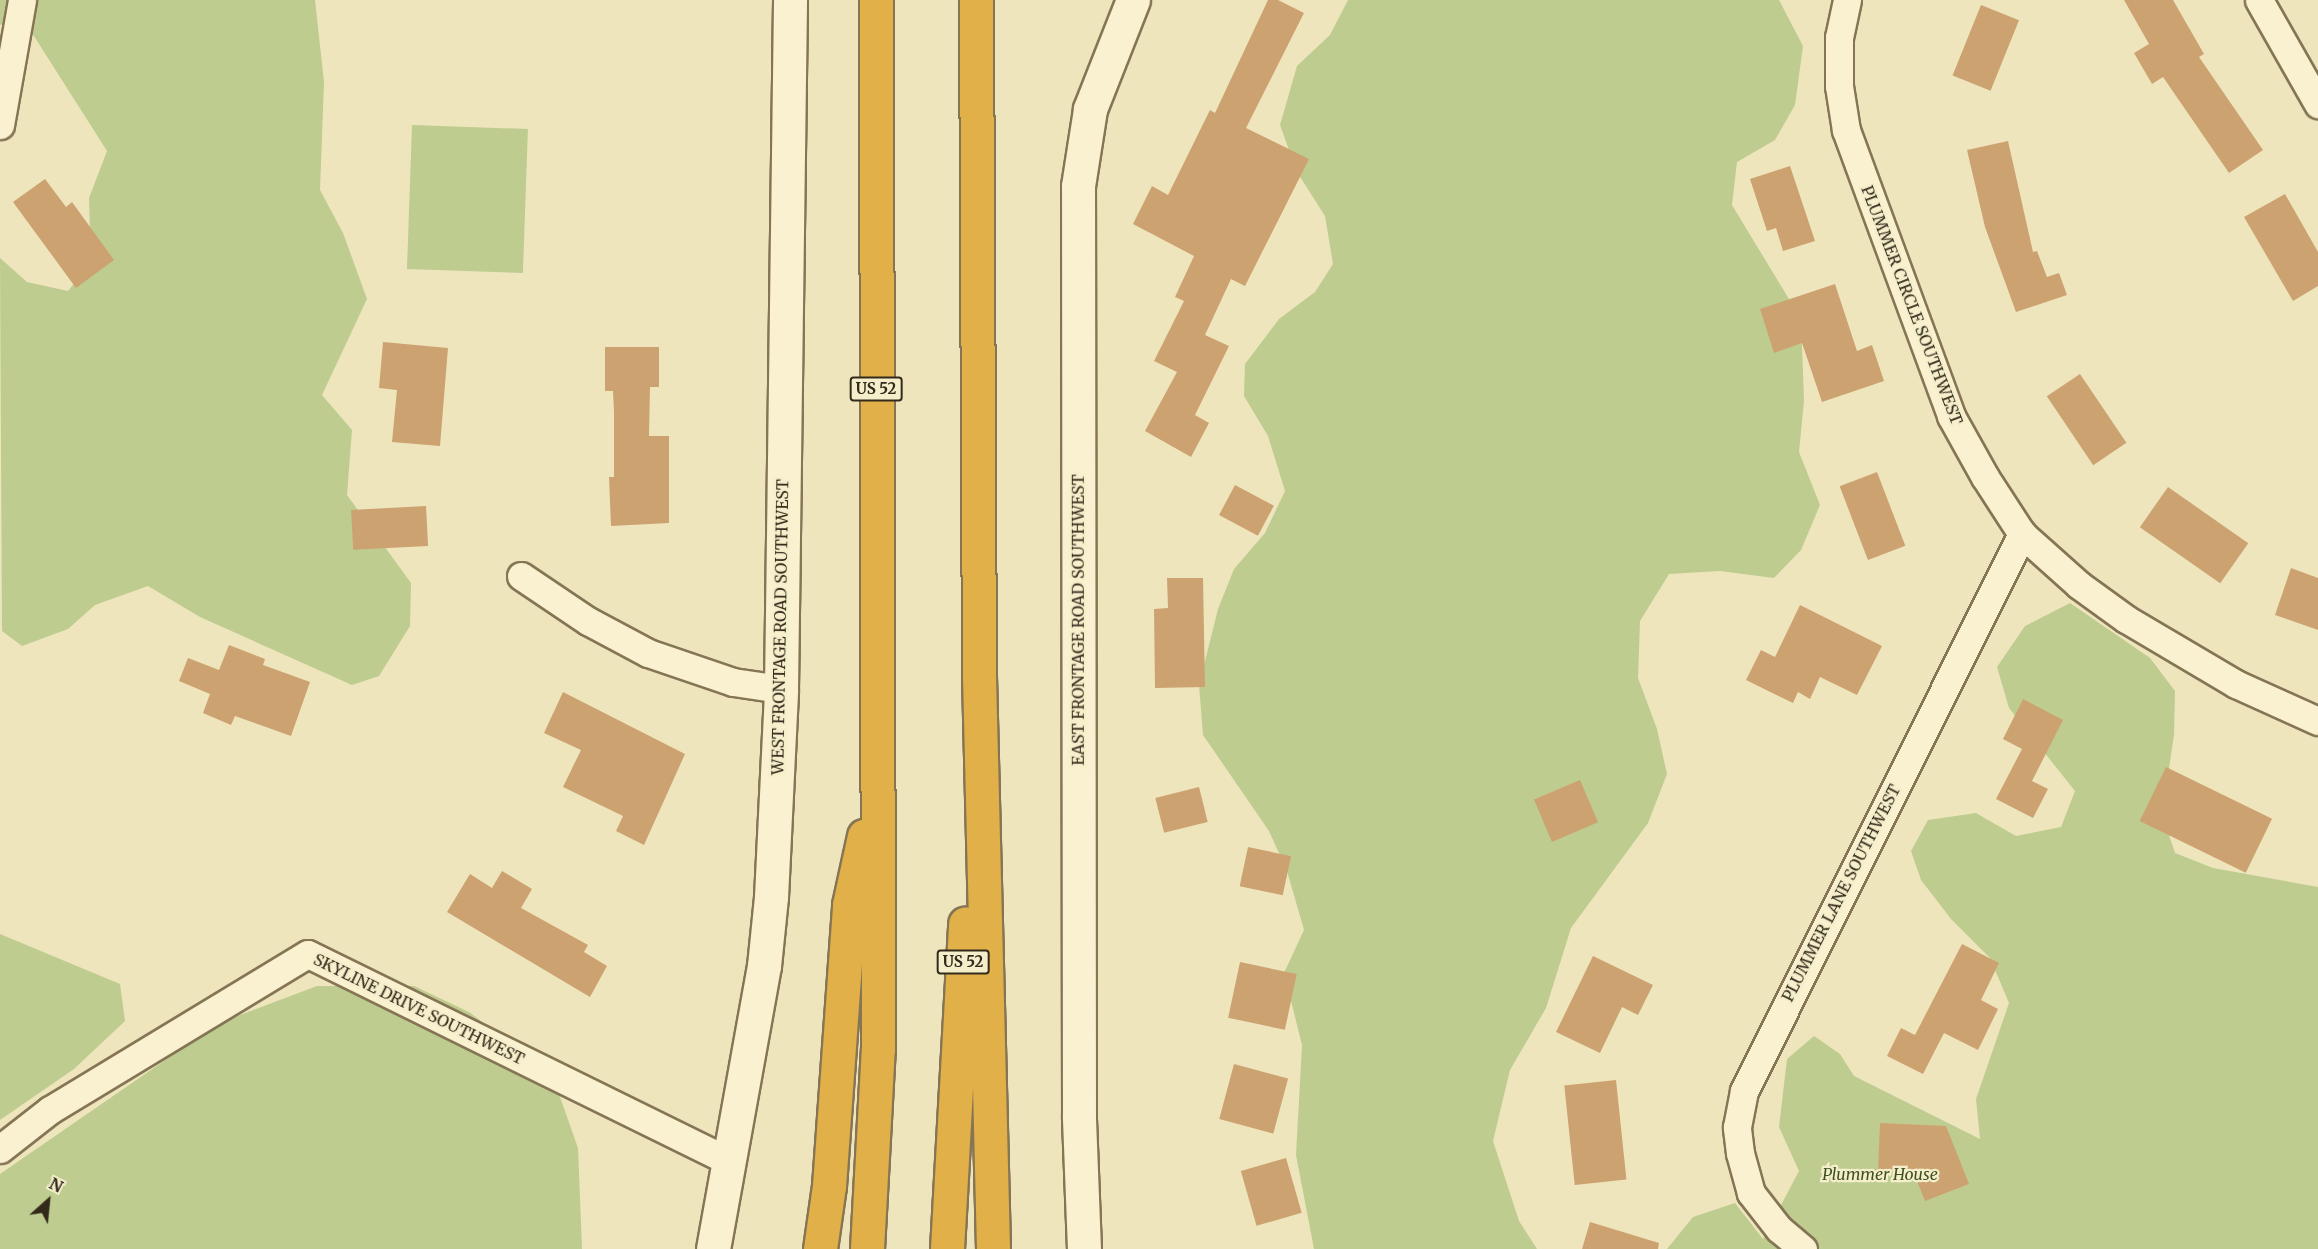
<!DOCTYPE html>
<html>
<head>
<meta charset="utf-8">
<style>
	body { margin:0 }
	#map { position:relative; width:2318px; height:1249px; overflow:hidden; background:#eee5bc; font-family:Merriweather,serif }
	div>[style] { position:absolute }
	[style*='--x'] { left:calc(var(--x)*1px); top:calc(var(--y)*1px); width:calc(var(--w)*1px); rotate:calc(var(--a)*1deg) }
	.green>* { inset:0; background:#becc90; transform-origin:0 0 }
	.building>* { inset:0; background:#cda271; transform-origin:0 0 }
	.roads { filter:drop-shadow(2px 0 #857555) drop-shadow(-2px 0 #857555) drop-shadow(0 2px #857555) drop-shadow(0 -2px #857555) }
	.minor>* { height:27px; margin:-13.5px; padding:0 13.5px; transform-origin:13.5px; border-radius:13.5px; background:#f9f1cf }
	.tertiary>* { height:33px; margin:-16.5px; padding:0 16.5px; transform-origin:16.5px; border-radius:16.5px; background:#f9f1cf }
	.motorway>* { height:33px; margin:-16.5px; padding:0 16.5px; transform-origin:16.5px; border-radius:16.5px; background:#e1b049 }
	span { translate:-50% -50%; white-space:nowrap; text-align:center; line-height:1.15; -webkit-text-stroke:4.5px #f5eecb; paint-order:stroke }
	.shield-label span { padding:2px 4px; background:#f5eecb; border:2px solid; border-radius:4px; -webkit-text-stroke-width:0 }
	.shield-label { font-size:15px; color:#342a1b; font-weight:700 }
	.street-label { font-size:16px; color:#342a1b }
	.park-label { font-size:16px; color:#3f5121; font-style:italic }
	.north { position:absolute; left:18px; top:1171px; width:60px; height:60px; -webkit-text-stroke:4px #f5eecb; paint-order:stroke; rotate:27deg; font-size:16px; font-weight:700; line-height:24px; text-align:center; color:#342a1b }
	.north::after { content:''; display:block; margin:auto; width:21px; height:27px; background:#342a1b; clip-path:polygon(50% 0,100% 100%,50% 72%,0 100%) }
</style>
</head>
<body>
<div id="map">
	<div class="green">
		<div style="clip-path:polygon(0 0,315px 0,324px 82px,320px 190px,343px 233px,367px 299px,322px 395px,352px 430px,347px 495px,411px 583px,410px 626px,379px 676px,352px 685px,200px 617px,148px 586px,95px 605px,68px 629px,22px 646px,2px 631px,0 258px,27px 282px,68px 291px,91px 262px,89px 198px,107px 151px,32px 33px,15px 20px,0 25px)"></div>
		<div style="clip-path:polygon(1348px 0,1779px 0,1803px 46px,1795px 105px,1775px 140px,1737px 162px,1732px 205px,1801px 319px,1804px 401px,1799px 452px,1820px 505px,1801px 550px,1774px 578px,1720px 571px,1669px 574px,1640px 621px,1638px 678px,1657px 729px,1667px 774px,1648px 823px,1571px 928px,1546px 1008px,1510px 1070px,1493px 1141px,1519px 1221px,1537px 1249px,1314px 1249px,1296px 1155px,1302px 1045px,1284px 973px,1304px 930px,1287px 871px,1269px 831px,1203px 735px,1199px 685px,1218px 609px,1234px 569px,1265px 533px,1285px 491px,1268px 436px,1244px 396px,1245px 364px,1279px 319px,1315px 292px,1333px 264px,1325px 216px,1297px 172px,1280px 125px,1297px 66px,1330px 35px)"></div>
		<div style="left:412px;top:125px;width:116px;height:144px;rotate:2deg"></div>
		<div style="clip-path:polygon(2070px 603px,2150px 658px,2175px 691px,2174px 735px,2162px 814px,2175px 853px,2213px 868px,2318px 887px,2318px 1249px,1667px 1249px,1693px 1217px,1735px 1203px,1763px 1239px,1799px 1171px,1779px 1127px,1787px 1059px,1814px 1036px,1840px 1054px,1854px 1076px,1980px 1139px,1976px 1099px,2009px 1003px,1990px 958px,1951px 919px,1921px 880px,1911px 851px,1928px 820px,1976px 813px,2016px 836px,2061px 827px,2075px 791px,2009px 708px,1997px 667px,2025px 626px)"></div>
		<div style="clip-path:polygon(0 934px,120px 984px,125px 1021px,74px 1069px,0 1120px)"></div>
		<div style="clip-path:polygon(317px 986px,414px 986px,469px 1012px,542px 1068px,560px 1097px,578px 1148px,582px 1249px,0 1249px,0 1174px,219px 1023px)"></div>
	</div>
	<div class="building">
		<div style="clip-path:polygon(1268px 0,1278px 0,1304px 13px,1246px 128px,1309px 159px,1245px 286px,1231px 279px,1205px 335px,1229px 346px,1195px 415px,1209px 423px,1191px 457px,1145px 431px,1177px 372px,1154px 361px,1184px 301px,1175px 297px,1194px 256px,1133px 224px,1152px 186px,1168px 195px,1210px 110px,1215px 113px)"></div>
		<div style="clip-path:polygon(2124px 0,2173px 0,2204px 54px,2199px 57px,2263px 150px,2229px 173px,2163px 77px,2152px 84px,2134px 53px,2149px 44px)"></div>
		<div style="left:1981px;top:5px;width:41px;height:76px;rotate:22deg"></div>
		<div style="clip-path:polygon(2008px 141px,2033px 252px,2037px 251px,2047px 277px,2059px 273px,2067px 295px,2016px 312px,1985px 227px,1967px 150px)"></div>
		<div style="clip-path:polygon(1790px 166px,1815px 241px,1783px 251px,1776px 228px,1767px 231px,1750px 179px)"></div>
		<div style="clip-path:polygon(45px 179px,66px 207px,72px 202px,114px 260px,76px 288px,13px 202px)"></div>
		<div style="clip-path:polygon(2285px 194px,2318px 252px,2318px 286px,2293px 301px,2244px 217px)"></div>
		<div style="clip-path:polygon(1835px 284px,1857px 351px,1872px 345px,1884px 381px,1822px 402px,1802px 343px,1774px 353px,1760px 309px)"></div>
		<div style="clip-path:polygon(383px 342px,448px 348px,440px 446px,392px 442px,397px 390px,379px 388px)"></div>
		<div style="clip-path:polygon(605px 347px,659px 347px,659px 387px,650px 387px,649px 436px,669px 436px,669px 523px,611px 526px,609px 477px,614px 477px,614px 412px,613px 391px,605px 391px)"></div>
		<div style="left:2080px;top:374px;width:83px;height:40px;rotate:56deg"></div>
		<div style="left:1877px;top:472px;width:79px;height:40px;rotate:69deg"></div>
		<div style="left:1235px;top:485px;width:44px;height:34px;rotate:28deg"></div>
		<div style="left:2168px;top:487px;width:98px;height:49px;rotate:35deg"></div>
		<div style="left:426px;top:506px;width:40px;height:75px;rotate:87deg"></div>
		<div style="clip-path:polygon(2291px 568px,2318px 578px,2318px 630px,2275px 615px)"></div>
		<div style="clip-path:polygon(1167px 578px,1203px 578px,1205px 687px,1155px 688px,1154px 609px,1168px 608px)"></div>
		<div style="clip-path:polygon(1800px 605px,1882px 646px,1857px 695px,1820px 677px,1810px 699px,1798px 692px,1793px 703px,1746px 680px,1761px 650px,1775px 657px)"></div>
		<div style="clip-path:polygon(229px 645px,265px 659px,263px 665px,310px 682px,291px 736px,235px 716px,231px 725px,203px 713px,210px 694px,179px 681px,188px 658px,219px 670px)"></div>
		<div style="clip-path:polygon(563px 692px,685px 754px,644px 845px,616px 831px,623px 816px,563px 787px,581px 750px,544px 733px)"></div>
		<div style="clip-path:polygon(2023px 699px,2063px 720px,2032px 781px,2048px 789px,2033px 818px,1996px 799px,2022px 749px,2003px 739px)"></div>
		<div style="left:2166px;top:767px;width:118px;height:60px;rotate:26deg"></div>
		<div style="left:1580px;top:780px;width:46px;height:50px;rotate:67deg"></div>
		<div style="left:1199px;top:787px;width:36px;height:45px;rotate:76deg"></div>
		<div style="left:1248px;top:847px;width:44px;height:40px;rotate:12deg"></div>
		<div style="clip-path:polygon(502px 871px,532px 889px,521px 908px,588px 945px,584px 952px,607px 966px,590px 997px,447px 912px,470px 874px,492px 888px)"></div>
		<div style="clip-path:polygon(1962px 944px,1999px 963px,1981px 1000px,1998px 1009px,1978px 1050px,1944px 1033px,1923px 1074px,1887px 1056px,1901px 1028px,1915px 1035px)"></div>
		<div style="clip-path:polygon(1593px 956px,1653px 985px,1638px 1015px,1622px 1007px,1600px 1053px,1556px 1032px)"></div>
		<div style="left:1240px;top:962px;width:58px;height:57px;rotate:12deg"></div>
		<div style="left:1234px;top:1064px;width:56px;height:57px;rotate:15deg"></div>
		<div style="left:1616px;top:1080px;width:100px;height:52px;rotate:84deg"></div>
		<div style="clip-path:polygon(1880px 1123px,1946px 1126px,1969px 1184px,1925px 1201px,1913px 1171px,1878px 1170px)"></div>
		<div style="left:1286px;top:1158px;width:57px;height:47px;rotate:74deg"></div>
		<div style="clip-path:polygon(1590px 1222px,1659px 1243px,1658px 1249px,1582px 1249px)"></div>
	</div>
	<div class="roads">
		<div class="minor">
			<div style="--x:1847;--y:0;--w:38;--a:102"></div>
			<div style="--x:1839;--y:37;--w:49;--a:90"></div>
			<div style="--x:1839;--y:86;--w:45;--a:81"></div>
			<div style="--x:1846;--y:130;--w:305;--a:69.8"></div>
			<div style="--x:1951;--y:416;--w:70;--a:60.9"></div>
			<div style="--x:1985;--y:477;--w:68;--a:57"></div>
			<div style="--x:2022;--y:534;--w:76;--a:41.8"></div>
			<div style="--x:2079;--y:585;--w:58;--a:35.9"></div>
			<div style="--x:2126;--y:619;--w:128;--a:30.6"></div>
			<div style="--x:2236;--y:684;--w:90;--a:24.3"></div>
			<div style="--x:2259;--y:0;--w:120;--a:60.4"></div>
			<div style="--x:0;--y:125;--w:127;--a:-80"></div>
			<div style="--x:521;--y:576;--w:81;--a:33.9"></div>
			<div style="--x:588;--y:621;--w:68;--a:28.1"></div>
			<div style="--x:648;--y:653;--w:90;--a:18.8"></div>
			<div style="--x:733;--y:682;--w:49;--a:8.3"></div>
			<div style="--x:0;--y:1149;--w:63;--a:-38"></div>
			<div style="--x:50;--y:1110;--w:301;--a:-31.2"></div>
			<div style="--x:308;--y:954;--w:467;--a:26.2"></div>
			<div style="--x:1803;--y:1249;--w:31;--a:-140"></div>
			<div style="--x:1779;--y:1229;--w:46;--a:-127.9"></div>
			<div style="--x:1751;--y:1193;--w:41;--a:-105.4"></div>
			<div style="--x:1740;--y:1153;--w:26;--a:-97"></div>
			<div style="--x:1737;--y:1127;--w:37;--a:-79"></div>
			<div style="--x:1744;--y:1091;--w:623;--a:-63.48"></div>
		</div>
		<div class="tertiary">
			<div style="--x:713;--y:1249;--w:288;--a:-79.8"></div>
			<div style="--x:764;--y:966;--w:69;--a:-84.2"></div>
			<div style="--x:771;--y:897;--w:208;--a:-87.2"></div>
			<div style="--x:781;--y:689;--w:689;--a:-89.25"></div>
			<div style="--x:1084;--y:1249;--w:133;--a:-92.2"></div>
			<div style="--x:1079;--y:1116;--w:930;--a:-90.06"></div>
			<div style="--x:1078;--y:186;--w:78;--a:-81.1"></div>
			<div style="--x:1090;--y:109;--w:117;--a:-68.5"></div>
		</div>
		<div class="motorway">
			<div style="--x:976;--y:0;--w:676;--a:89.75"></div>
			<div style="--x:979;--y:676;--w:573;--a:88.6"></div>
			<div style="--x:820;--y:1249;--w:64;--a:-81.9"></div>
			<div style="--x:829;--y:1186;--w:282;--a:-85.9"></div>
			<div style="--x:849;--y:905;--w:71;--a:-77.7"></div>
			<div style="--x:867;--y:1249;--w:200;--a:-86.9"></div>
			<div style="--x:878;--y:1049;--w:1049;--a:-90.11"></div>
			<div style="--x:947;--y:1249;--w:326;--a:-86.8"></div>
		</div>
	</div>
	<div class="shield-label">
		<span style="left:876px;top:389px">US 52</span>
		<span style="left:963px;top:962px">US 52</span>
	</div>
	<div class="street-label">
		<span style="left:1912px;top:305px;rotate:69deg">PLUMMER CIRCLE SOUTHWEST</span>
		<span style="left:1078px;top:620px;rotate:-90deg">EAST FRONTAGE ROAD SOUTHWEST</span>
		<span style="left:780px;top:627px;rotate:-89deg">WEST FRONTAGE ROAD SOUTHWEST</span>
		<span style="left:1841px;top:893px;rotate:-63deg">PLUMMER LANE SOUTHWEST</span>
		<span style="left:419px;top:1009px;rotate:26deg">SKYLINE DRIVE SOUTHWEST</span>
	</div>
	<div class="park-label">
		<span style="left:1880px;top:1174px">Plummer House</span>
	</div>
	<div class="north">N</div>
</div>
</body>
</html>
